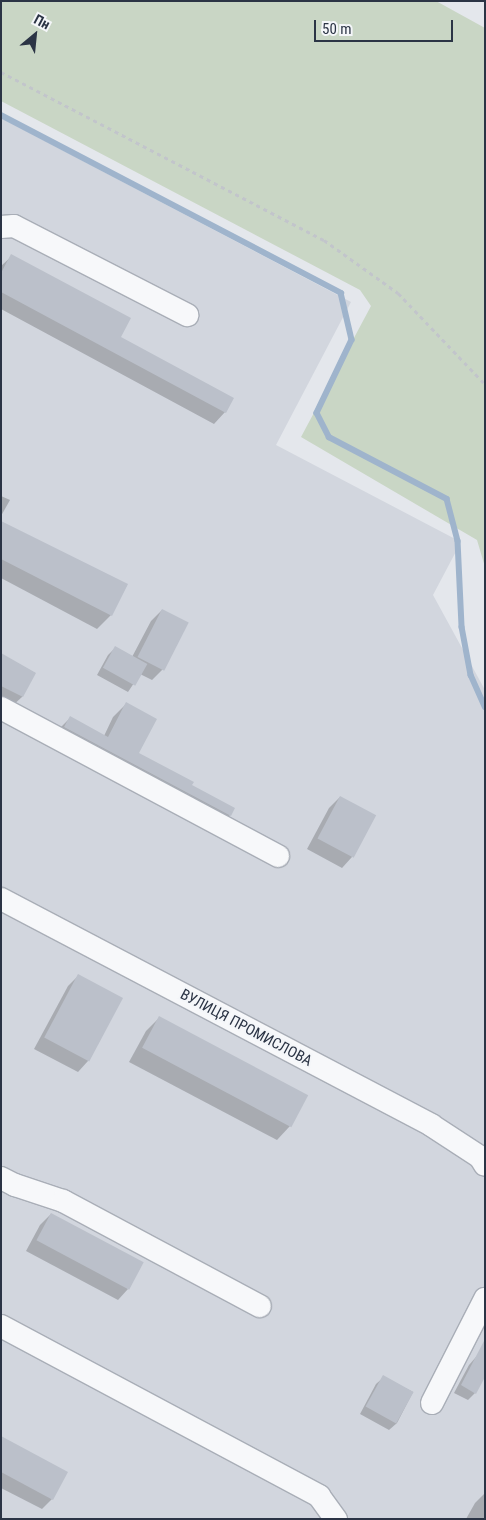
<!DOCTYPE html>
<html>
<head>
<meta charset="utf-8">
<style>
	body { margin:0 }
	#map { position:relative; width:486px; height:1520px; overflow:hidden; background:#e4e7ec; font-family:"Roboto Condensed",sans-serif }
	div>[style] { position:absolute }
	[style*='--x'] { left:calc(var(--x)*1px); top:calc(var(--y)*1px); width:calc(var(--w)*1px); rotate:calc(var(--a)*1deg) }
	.built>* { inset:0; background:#d2d6de }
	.green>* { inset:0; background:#c9d6c5 }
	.shadow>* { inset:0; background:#0003 }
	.stream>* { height:5.5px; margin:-2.75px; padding:0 2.75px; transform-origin:2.75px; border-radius:2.75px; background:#9fb4cc }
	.building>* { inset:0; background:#bbc0ca; transform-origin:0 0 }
	.path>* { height:3px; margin-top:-1.5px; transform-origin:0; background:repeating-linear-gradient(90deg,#c2c5cb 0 4px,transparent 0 8px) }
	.roads { filter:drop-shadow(1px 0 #a9aeb7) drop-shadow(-1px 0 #a9aeb7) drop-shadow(0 1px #a9aeb7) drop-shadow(0 -1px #a9aeb7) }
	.minor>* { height:22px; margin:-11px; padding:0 11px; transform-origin:11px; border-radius:11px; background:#f7f8fa }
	span { translate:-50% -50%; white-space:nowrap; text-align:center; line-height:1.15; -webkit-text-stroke:4px #f4f6f9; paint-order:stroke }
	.street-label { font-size:15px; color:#2b3445 }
	.frame { position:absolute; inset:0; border:2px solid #2b3445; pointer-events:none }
	.north { position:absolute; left:10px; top:10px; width:50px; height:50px; -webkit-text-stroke:4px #f4f6f9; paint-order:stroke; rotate:28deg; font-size:14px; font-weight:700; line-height:20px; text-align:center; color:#2b3445 }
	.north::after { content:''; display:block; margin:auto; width:18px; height:22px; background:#2b3445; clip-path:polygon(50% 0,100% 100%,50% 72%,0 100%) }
	.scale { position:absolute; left:314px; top:20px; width:139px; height:22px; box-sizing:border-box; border:2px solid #2b3445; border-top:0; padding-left:6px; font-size:15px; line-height:18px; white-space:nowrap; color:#2b3445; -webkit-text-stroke:4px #f4f6f9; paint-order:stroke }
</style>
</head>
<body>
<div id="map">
	<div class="built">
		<div style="clip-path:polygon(1px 118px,351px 302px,276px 445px,461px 542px,433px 595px,485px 690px,485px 1519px,1px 1519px)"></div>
	</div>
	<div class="green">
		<div style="clip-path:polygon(1px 1px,436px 1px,485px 28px,485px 567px,477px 540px,301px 437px,371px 306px,360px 290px,1px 101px)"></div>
	</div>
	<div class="shadow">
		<div style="clip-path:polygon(12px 256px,119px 338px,225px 412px,214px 424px,1px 309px,1px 266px)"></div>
		<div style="clip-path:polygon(1px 496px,10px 500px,1px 516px)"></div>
		<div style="clip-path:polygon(1px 522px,127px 585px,111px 615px,97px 629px,1px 578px)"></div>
		<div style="clip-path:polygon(162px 610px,163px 669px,152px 680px,140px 674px,128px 692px,97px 675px,108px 655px,115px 648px,132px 657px,151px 621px)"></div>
		<div style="clip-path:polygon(1px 654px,35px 673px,22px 697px,11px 707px,1px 702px)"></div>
		<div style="clip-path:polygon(126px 704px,137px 753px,190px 786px,230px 815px,217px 829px,57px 731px,70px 718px,104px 736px,113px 717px)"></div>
		<div style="clip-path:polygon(340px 797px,352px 857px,342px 868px,307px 849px,329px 808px)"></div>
		<div style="clip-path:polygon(78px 976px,88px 1061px,78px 1072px,34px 1049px,68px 986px)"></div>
		<div style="clip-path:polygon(159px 1018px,290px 1126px,277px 1140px,129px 1062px,146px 1031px)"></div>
		<div style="clip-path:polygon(51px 1214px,128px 1289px,118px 1300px,26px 1251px,40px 1225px)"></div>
		<div style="clip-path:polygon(476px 1357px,475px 1393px,468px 1400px,454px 1393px,469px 1365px)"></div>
		<div style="clip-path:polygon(384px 1377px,413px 1392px,397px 1423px,389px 1430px,360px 1414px,376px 1384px)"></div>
		<div style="clip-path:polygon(1px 1438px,52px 1499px,42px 1509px,1px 1488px)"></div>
		<div style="clip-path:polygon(485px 1493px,485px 1519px,466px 1519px,475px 1503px)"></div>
	</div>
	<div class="stream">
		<div style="--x:1;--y:115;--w:384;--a:27.6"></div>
		<div style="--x:341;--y:293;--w:48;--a:76.8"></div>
		<div style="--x:352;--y:340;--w:81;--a:115.6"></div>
		<div style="--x:317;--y:413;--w:27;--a:63"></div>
		<div style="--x:329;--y:437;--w:133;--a:27.7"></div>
		<div style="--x:447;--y:499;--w:43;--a:75.3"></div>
		<div style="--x:458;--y:541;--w:86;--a:87.3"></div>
		<div style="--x:462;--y:627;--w:49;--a:79.4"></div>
		<div style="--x:471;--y:675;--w:35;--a:66"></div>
	</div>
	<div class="building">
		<div style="clip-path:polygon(11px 254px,131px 318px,121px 337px,234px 398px,226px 413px,1px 292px,1px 273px)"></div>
		<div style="clip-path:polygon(1px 521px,128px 584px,112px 616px,1px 559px)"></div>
		<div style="left:162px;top:609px;width:30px;height:54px;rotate:27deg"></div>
		<div style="left:115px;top:646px;width:37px;height:25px;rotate:29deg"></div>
		<div style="clip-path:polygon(1px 653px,36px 673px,23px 697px,1px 686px)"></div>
		<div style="clip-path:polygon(126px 702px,157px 719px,139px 753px,194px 782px,192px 785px,235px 808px,231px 816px,64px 727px,70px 716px,108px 737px)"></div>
		<div style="left:340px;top:796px;width:41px;height:48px;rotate:28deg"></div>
		<div style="left:78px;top:974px;width:51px;height:72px;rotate:28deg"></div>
		<div style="left:159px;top:1016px;width:169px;height:36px;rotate:28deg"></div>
		<div style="left:51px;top:1213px;width:105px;height:31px;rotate:28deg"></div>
		<div style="clip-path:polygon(485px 1339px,485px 1377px,476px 1394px,461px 1385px)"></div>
		<div style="left:383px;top:1375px;width:35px;height:36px;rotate:29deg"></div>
		<div style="clip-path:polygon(1px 1436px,68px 1472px,53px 1500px,1px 1472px)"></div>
	</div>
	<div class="path">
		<div style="--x:1;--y:72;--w:364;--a:27.5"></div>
		<div style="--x:324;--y:240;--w:91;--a:35.6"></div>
		<div style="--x:398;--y:293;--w:126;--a:46.3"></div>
	</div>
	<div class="roads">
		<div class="minor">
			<div style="--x:1;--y:227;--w:13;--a:-4"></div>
			<div style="--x:14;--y:226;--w:195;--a:27.2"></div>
			<div style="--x:1;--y:708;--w:314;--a:28.1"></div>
			<div style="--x:1;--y:899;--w:486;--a:27.7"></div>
			<div style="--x:431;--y:1125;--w:59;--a:33.1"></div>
			<div style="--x:480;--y:1157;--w:9;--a:58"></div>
			<div style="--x:1;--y:1178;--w:16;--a:27"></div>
			<div style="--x:15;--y:1185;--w:51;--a:18.4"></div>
			<div style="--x:63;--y:1201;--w:223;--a:28.1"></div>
			<div style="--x:1;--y:1326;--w:361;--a:28.1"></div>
			<div style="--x:319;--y:1496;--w:29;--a:54"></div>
			<div style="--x:432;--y:1403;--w:117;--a:-63"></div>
		</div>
	</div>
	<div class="street-label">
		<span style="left:246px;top:1028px;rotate:28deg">ВУЛИЦЯ ПРОМИСЛОВА</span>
	</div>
	<div class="frame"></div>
	<div class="north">Пн</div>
	<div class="scale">50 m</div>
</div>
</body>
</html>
